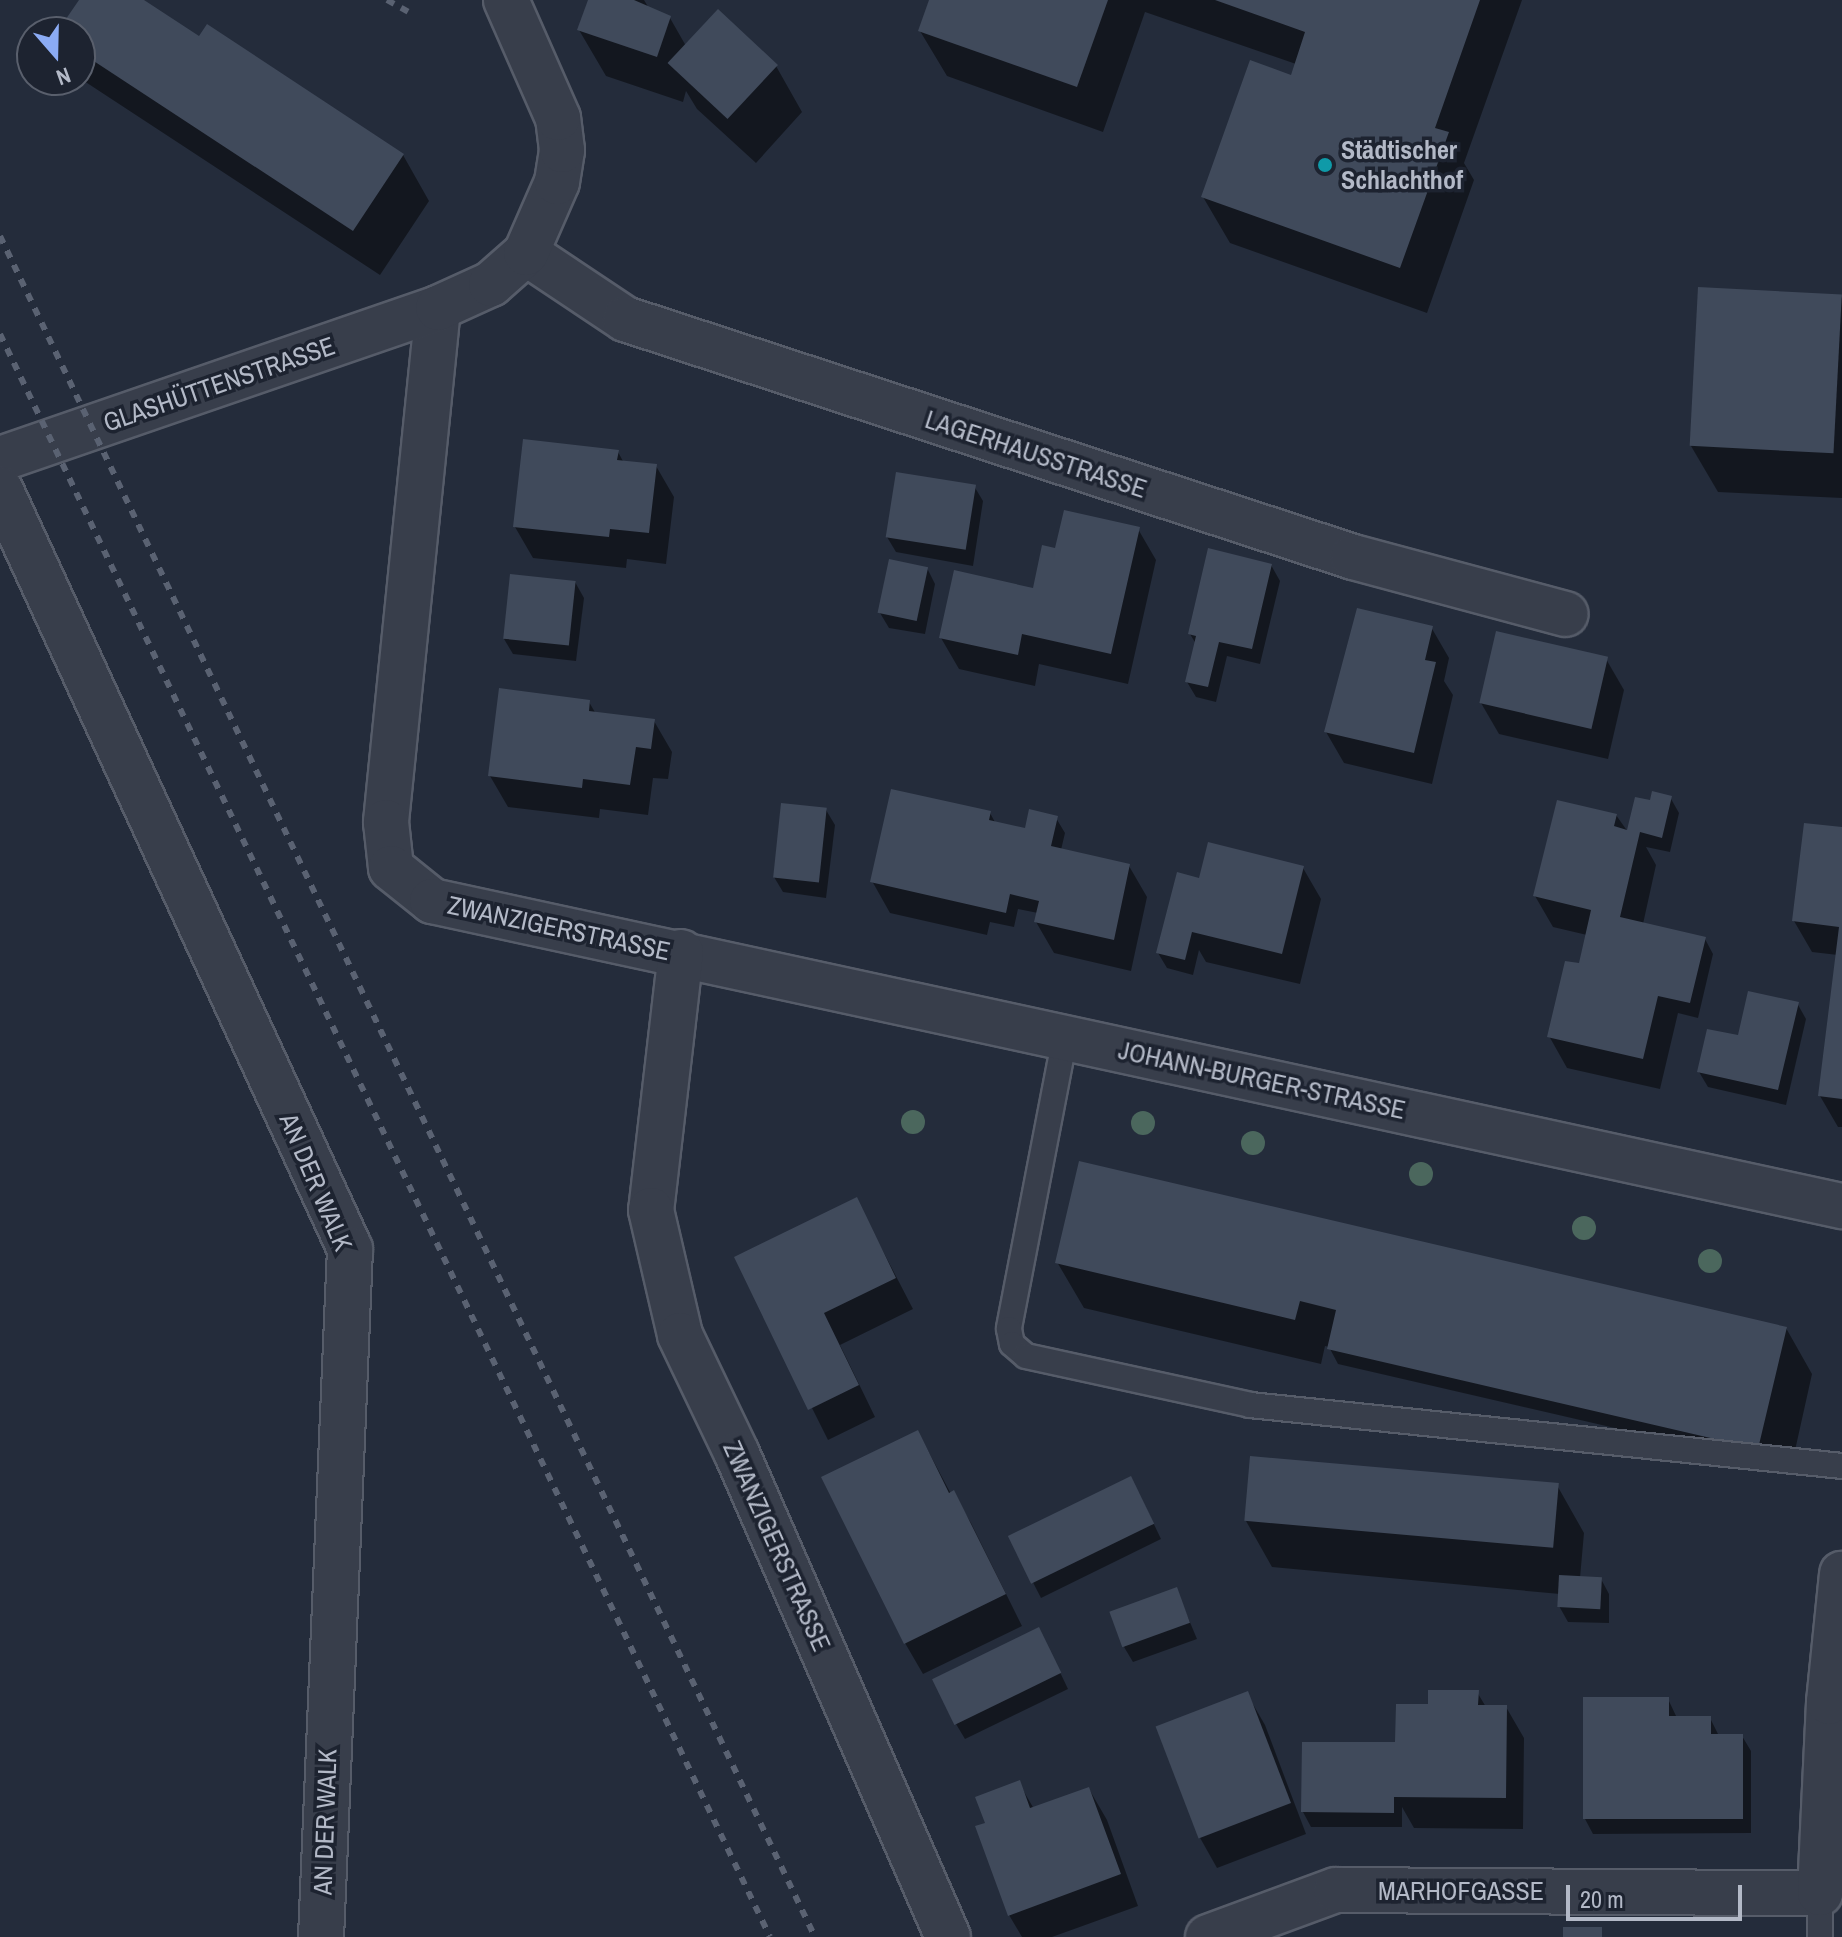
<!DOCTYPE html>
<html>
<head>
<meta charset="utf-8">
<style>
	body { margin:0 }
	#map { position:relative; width:1842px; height:1937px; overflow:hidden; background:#242c3b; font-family:"Archivo Narrow",sans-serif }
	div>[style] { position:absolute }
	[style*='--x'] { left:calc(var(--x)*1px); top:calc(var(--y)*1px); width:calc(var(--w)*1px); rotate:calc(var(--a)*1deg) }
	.shadow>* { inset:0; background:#0007 }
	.building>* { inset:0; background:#404a5b; transform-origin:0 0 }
	.roads { filter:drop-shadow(2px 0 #565c69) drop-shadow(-2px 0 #565c69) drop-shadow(0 2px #565c69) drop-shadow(0 -2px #565c69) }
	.lane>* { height:24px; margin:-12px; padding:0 12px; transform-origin:12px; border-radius:12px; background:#383e4b }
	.street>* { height:44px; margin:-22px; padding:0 22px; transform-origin:22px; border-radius:22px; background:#383e4b }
	.rail>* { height:6px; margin-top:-3px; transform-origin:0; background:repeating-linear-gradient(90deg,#5a6272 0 8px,transparent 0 16px) }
	.trees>* { width:24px; height:24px; margin:-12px; border-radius:50%; background:#4b675d }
	.dots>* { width:22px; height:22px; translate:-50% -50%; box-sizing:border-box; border:4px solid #1d2330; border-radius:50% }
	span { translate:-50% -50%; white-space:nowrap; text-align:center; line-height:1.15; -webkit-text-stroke:7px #1d2330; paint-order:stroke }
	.poi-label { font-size:26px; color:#b3b9c7; font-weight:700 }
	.left { translate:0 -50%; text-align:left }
	.street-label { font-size:26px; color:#b3b9c7 }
	.north { position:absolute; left:16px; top:16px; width:80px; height:80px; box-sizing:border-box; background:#1d2330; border:2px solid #595f6c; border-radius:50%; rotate:160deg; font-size:22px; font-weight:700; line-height:32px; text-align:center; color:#b3b9c7 }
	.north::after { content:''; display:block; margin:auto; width:28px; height:36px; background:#8babf4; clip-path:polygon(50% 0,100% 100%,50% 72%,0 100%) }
	.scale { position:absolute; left:1566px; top:1885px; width:176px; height:36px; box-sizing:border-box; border:4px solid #b3b9c7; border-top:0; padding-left:10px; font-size:24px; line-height:28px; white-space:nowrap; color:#b3b9c7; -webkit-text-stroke:6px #1d2330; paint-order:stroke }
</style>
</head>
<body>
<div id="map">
	<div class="shadow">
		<div style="clip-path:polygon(81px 0,140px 0,199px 39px,403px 155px,429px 201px,380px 275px,84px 81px,80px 74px,80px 32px,60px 32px)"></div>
		<div style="clip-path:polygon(590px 0,644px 0,650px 10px,670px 18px,686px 46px,776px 66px,802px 112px,756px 163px,697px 109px,686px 91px,683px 102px,606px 76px,579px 30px)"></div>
		<div style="clip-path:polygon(931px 0,1522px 0,1464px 163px,1474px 180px,1427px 313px,1230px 243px,1203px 197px,1292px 78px,1296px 64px,1145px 12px,1103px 132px,947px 76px,920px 31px)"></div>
		<div style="clip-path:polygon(1842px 297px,1842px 498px,1718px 492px,1691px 446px)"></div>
		<div style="clip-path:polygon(618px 452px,624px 463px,656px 466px,674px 497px,666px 564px,627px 559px,626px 568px,533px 558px,515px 527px)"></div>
		<div style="clip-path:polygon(974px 486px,983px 501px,973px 566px,896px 552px,887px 537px)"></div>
		<div style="clip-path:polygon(1138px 529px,1156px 560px,1128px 684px,1039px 664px,1035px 686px,959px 669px,941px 638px,1034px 590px,1056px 550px)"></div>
		<div style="clip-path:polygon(1271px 565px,1280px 581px,1260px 664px,1227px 656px,1216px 702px,1196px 697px,1187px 682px,1196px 644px,1190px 634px)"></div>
		<div style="clip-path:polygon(927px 568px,935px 584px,925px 634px,889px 628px,880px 613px)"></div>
		<div style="clip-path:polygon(575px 582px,584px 598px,576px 661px,513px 654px,504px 639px)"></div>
		<div style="clip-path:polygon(1431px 627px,1449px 658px,1444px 681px,1453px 695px,1432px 784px,1344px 763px,1326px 732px)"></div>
		<div style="clip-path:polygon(1606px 659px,1624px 690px,1608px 759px,1499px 734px,1481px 703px)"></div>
		<div style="clip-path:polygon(589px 702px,596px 714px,654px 721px,672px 752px,668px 779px,653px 778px,648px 815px,600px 809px,599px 818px,508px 807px,490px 776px)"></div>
		<div style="clip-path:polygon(1670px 797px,1679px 813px,1670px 852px,1646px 847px,1656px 865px,1643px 924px,1705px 939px,1713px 954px,1698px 1018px,1678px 1013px,1660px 1089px,1567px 1068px,1549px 1036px,1583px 967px,1587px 935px,1553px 927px,1535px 896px,1616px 815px,1628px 832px,1652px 803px)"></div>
		<div style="clip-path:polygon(826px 810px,835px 825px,826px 898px,783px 892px,774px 877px)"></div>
		<div style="clip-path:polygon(990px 813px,996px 824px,1027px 831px,1056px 818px,1065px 833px,1061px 850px,1129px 866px,1147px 897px,1131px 971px,1054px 953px,1036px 922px,1038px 913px,1018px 909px,1014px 927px,990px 922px,987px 935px,890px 913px,872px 881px)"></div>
		<div style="clip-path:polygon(1842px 829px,1842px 1127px,1838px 1127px,1820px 1096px,1838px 955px,1812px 952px,1794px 921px)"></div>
		<div style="clip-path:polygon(1303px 868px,1321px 899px,1300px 984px,1206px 962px,1199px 950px,1193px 975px,1167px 968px,1158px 953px,1200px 880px)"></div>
		<div style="clip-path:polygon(1797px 1003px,1806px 1019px,1786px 1105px,1708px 1087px,1699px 1072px)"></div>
		<div style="clip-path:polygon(856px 1199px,913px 1309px,840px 1345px,875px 1417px,828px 1440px,737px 1258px)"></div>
		<div style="clip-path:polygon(1057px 1262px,1786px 1328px,1812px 1374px,1794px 1455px,1766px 1463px,1338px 1364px,1329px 1347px,1325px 1346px,1321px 1364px,1084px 1308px)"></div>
		<div style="clip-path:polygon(918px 1432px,951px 1494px,953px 1493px,971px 1523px,1022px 1626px,923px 1674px,905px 1643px)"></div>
		<div style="clip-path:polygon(1558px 1487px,1584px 1533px,1580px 1578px,1601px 1579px,1609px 1594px,1609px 1623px,1568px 1622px,1559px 1606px,1560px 1594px,1272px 1567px,1246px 1521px)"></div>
		<div style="clip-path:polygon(1139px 1493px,1161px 1539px,1041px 1598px,1009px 1536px)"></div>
		<div style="clip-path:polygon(1176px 1589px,1197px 1639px,1133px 1662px,1124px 1647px)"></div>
		<div style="clip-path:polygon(1047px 1645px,1068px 1689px,965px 1739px,956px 1724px)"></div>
		<div style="clip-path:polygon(1477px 1692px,1486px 1707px,1506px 1707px,1524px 1738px,1523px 1829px,1414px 1828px,1402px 1807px,1402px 1827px,1311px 1827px,1303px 1812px,1397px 1744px,1430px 1706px)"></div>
		<div style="clip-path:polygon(1247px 1694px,1265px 1725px,1306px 1834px,1217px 1868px,1199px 1836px,1158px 1727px)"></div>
		<div style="clip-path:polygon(1668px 1699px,1677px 1718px,1710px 1718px,1719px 1736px,1742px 1736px,1751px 1751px,1751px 1833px,1593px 1834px,1585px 1819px)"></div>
		<div style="clip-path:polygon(1019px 1783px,1034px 1809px,1089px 1789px,1107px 1820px,1138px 1906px,1052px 1937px,1022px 1937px,1009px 1915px,987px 1824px)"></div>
	</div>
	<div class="building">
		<div style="clip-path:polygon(79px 0,144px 0,199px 36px,207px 24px,404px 154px,353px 231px,80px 52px,80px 32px,57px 32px)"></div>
		<div style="clip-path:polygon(588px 0,634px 0,671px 16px,657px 57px,577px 30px)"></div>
		<div style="clip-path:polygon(929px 0,1108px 0,1077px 87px,918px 31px)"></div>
		<div style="clip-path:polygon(1215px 0,1480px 0,1435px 128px,1449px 132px,1400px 268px,1201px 197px,1250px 60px,1291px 75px,1305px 32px)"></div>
		<div style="left:718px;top:9px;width:82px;height:74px;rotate:43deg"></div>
		<div style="left:1698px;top:287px;width:144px;height:159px;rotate:3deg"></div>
		<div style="clip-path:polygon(523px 439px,619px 450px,617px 460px,657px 464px,649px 533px,610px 529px,609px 537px,513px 527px)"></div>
		<div style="left:896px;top:472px;width:81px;height:66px;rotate:9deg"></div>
		<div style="clip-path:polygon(1064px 510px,1140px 527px,1111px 654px,1022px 634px,1018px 655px,939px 638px,954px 570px,1033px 588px,1042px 545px,1055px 548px)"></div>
		<div style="clip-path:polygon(1208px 548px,1272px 564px,1252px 649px,1219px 642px,1208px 687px,1185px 682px,1196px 636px,1188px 634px)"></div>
		<div style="left:889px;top:559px;width:40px;height:55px;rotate:12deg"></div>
		<div style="left:510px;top:574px;width:66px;height:65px;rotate:6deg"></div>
		<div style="clip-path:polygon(1357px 608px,1433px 626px,1425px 660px,1436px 662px,1414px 753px,1324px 732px)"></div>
		<div style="left:1496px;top:631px;width:115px;height:74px;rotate:13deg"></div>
		<div style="clip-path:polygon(499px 688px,590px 700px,589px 711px,655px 719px,651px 749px,636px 747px,630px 785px,583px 779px,582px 788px,488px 776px)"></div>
		<div style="clip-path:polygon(891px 789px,991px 811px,989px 820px,1025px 828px,1029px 809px,1058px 816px,1051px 846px,1130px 864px,1114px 940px,1034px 922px,1039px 901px,1010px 894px,1006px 913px,870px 882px)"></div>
		<div style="clip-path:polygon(1652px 791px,1672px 796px,1662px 838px,1640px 832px,1620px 917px,1706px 937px,1690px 1003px,1658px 996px,1643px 1059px,1547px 1037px,1565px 961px,1579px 963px,1591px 910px,1533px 896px,1557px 800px,1617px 814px,1614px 826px,1627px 830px,1635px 797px,1650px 800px)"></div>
		<div style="left:781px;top:803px;width:46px;height:75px;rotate:6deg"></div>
		<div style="clip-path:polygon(1804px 823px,1842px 827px,1842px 1099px,1818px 1096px,1839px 927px,1792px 921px)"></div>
		<div style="clip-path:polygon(1208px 842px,1304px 866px,1282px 954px,1192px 932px,1185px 960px,1156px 953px,1177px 872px,1199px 878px)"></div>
		<div style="clip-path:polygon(1748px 991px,1799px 1002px,1778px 1090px,1697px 1072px,1707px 1029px,1738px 1035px)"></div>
		<div style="clip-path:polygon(1079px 1161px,1787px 1327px,1758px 1449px,1327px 1349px,1336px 1310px,1300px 1301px,1295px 1320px,1055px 1263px)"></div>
		<div style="clip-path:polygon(857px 1197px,896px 1278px,824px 1313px,859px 1385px,808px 1410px,734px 1257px)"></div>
		<div style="clip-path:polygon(918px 1430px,949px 1493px,954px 1490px,1006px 1594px,904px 1644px,821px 1477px)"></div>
		<div style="left:1250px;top:1456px;width:310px;height:65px;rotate:5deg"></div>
		<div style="left:1131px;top:1476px;width:53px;height:137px;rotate:64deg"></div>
		<div style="left:1559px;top:1575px;width:43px;height:32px;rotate:3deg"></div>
		<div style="left:1177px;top:1587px;width:38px;height:72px;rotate:70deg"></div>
		<div style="left:1039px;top:1627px;width:51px;height:119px;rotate:64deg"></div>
		<div style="clip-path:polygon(1428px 1690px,1479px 1690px,1478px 1705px,1507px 1705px,1506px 1798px,1394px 1797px,1394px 1813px,1301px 1812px,1302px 1742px,1395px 1742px,1396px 1704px,1428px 1704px)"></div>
		<div style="left:1248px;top:1691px;width:120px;height:99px;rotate:69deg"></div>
		<div style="clip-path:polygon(1583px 1697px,1669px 1697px,1669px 1716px,1711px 1716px,1711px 1734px,1743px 1734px,1743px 1819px,1583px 1819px)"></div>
		<div style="clip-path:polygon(1020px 1780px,1030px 1808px,1089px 1787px,1121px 1874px,1008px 1916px,975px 1826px,985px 1823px,975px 1797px)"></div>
		<div style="left:1563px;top:1927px;width:39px;height:10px"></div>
	</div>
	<div class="roads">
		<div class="lane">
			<div style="--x:1065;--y:1037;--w:297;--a:100.9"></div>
			<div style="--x:1009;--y:1329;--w:15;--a:79"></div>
			<div style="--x:1012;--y:1344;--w:18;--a:41"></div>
			<div style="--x:1026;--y:1356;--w:229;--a:12.3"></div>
			<div style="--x:1250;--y:1405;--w:595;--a:5.88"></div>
			<div style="--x:1820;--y:1893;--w:44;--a:90"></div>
		</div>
		<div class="street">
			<div style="--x:526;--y:253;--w:119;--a:33.7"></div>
			<div style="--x:625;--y:319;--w:766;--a:18.1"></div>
			<div style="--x:1353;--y:557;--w:220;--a:15"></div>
			<div style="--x:438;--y:308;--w:517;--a:95.78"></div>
			<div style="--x:386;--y:822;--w:46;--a:83.8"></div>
			<div style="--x:391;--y:868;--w:53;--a:38.8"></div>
			<div style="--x:432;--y:901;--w:1443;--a:12.21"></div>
			<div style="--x:0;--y:459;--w:463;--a:-19"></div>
			<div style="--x:438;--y:308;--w:58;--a:-24.4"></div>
			<div style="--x:491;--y:284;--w:47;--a:-41.5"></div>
			<div style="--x:526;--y:253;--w:77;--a:-66.4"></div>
			<div style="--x:557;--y:182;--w:32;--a:-81"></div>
			<div style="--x:562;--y:150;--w:32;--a:-97"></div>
			<div style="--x:558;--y:118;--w:129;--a:-113.8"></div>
			<div style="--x:0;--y:489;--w:837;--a:65.27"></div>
			<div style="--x:350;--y:1249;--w:689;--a:92.41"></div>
			<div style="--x:681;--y:952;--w:260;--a:96.6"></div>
			<div style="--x:651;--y:1210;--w:128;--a:76.9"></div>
			<div style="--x:680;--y:1335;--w:132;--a:64.4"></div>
			<div style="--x:737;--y:1454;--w:527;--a:66.4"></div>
			<div style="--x:1208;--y:1937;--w:136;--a:-20.2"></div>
			<div style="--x:1336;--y:1890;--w:484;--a:0.4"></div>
			<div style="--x:1820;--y:1893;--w:191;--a:-87.3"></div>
			<div style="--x:1829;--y:1702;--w:129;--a:-84.2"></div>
		</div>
	</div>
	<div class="rail">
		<div style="--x:387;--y:0;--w:26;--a:29"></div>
		<div style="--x:0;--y:236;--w:1886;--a:64.4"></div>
		<div style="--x:0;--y:334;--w:1778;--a:64.34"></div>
	</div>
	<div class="trees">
		<div style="left:913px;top:1122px"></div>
		<div style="left:1143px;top:1123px"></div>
		<div style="left:1253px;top:1143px"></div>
		<div style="left:1421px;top:1174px"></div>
		<div style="left:1584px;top:1228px"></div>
		<div style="left:1710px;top:1261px"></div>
	</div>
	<div class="dots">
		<div style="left:1325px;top:165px;background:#0f9aa8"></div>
	</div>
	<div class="poi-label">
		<span class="left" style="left:1341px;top:165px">Städtischer<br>Schlachthof</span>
	</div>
	<div class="street-label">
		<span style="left:219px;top:384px;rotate:-19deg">GLASHÜTTENSTRASSE</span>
		<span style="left:1036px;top:454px;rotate:18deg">LAGERHAUSSTRASSE</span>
		<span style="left:559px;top:928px;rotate:12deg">ZWANZIGERSTRASSE</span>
		<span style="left:1262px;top:1080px;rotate:12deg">JOHANN-BURGER-STRASSE</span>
		<span style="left:316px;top:1182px;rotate:67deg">AN DER WALK</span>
		<span style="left:777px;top:1546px;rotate:66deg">ZWANZIGERSTRASSE</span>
		<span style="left:325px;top:1822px;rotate:-88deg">AN DER WALK</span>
		<span style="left:1461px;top:1891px">MARHOFGASSE</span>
	</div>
	<div class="north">N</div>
	<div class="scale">20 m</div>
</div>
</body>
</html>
